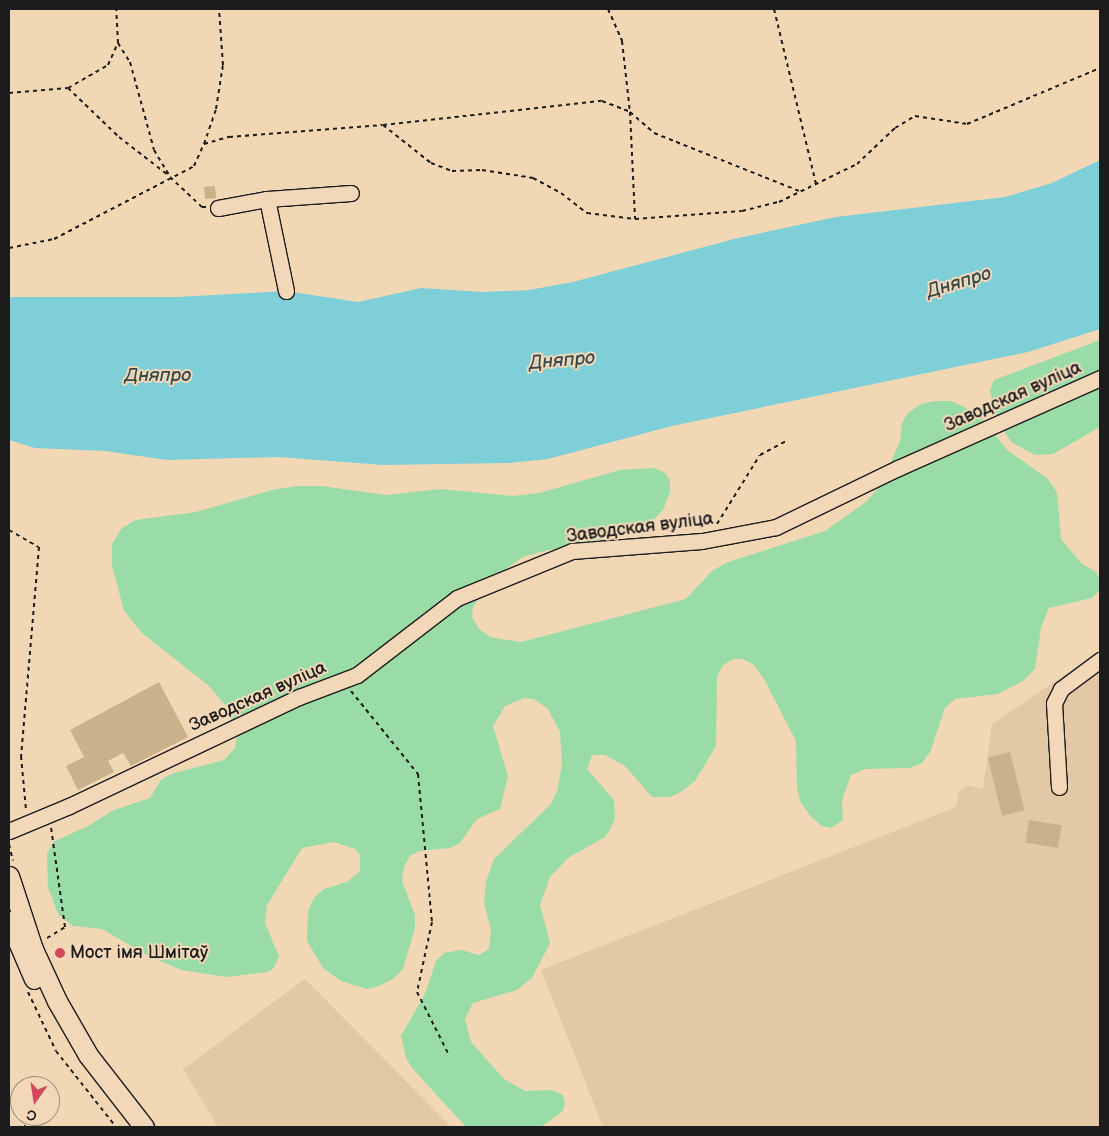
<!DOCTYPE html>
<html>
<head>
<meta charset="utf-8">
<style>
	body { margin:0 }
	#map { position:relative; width:1109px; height:1136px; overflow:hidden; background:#f2d7b5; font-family:"Balsamiq Sans",sans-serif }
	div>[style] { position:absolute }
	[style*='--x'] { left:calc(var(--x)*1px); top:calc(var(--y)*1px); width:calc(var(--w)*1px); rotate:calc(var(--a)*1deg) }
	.built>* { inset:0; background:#e2c8a5 }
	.green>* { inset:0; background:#99dca7 }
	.water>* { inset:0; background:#7fcfd9 }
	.building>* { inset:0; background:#cab18b; transform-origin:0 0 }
	.path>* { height:2px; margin-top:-1px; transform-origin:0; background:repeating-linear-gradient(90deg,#1c1c1c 0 4px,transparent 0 8px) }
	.roads { filter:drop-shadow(1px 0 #1c1c1c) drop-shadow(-1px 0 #1c1c1c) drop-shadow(0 1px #1c1c1c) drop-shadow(0 -1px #1c1c1c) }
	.minor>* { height:15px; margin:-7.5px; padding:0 7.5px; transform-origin:7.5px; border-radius:7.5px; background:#f2d8b9 }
	.major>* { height:19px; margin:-9.5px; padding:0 9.5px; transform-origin:9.5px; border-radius:9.5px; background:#f2d8b9 }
	.dots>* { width:14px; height:14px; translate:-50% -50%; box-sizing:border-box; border:2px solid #f2d8b9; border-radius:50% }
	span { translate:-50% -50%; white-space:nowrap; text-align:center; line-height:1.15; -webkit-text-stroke:4px #f2d8b9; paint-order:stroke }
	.street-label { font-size:18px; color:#1c1c1c }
	.poi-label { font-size:18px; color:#1c1c1c }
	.left { translate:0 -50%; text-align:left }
	.water-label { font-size:19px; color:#35494b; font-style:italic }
	.frame { position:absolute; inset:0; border:10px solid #1c1c1c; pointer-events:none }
	.north { position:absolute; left:10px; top:1076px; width:50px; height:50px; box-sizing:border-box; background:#f2d8b9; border:1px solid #9c8d7a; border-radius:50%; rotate:193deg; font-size:14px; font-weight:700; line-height:20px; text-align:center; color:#1c1c1c }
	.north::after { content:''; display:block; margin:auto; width:18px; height:22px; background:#d1495b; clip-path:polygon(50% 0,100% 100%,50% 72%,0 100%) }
</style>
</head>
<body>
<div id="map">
	<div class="built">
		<div style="clip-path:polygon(1100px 651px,1100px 1127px,603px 1127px,541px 970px,956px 807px,959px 790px,968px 785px,983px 789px,992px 724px)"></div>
		<div style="clip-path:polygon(305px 979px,451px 1127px,218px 1127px,183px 1069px)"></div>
	</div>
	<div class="green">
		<div style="clip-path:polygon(1100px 340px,1100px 427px,1053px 454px,1035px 455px,1011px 442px,994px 414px,990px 390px,994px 380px)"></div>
		<div style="clip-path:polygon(935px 401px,951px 401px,979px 414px,1007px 450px,1048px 479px,1057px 493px,1061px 539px,1081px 563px,1096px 572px,1100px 581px,1099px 591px,1092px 598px,1049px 608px,1041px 628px,1035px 669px,1023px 681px,998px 694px,955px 699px,945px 708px,930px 752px,922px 763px,910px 768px,865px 769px,851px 775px,842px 800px,843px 820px,831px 828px,822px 826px,811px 817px,800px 801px,797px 787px,796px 741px,764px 679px,753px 664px,742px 659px,734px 659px,723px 665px,717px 677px,716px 746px,695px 781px,681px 792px,670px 797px,652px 797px,625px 766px,605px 755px,592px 755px,587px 769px,614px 800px,615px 818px,611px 828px,605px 837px,568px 858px,550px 877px,540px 905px,550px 943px,532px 978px,517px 990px,473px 1003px,465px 1019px,471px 1042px,504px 1079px,525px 1091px,551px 1090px,563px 1095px,565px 1105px,562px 1112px,541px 1127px,466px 1127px,412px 1068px,406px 1058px,401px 1036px,425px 994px,436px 961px,444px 953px,461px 950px,479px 955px,489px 949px,491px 930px,484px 903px,486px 882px,494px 859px,550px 805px,557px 792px,562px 764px,560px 732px,548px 709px,534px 699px,524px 698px,505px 706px,493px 726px,508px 776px,500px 809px,477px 819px,460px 843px,450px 848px,419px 851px,410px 856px,404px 867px,402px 881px,415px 915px,415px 928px,403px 969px,393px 979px,379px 986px,367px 989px,341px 981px,323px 968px,307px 941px,308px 911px,314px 898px,324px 889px,347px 882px,360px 871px,360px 855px,355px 849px,334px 842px,302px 848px,267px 905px,265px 923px,279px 957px,273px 969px,268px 972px,226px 977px,181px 970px,145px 954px,102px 929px,73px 926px,58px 914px,48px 887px,47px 854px,53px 842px,90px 825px,112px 811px,150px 798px,161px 780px,171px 774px,224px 760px,235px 748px,237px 735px,225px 705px,209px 686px,142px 633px,124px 611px,112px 565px,112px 544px,122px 528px,136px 520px,196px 512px,272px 490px,298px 486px,321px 486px,387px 495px,441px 489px,513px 496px,539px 493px,620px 470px,654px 468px,664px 472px,670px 480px,670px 492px,663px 510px,642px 532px,544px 551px,523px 557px,493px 578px,473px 607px,472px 617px,479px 629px,490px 637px,521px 642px,686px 599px,712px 571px,728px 562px,825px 531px,866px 502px,881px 485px,900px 441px,902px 423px,908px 413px,921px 404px)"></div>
	</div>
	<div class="water">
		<div style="clip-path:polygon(1100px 160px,1100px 329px,1028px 352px,672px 426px,548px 459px,509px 463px,383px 465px,279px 457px,167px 460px,105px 451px,35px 448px,9px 440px,9px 297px,177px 297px,286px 291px,358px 302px,421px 288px,482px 292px,529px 290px,573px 282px,738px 238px,836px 217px,1005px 197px,1052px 183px)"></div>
	</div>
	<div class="building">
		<div style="left:215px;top:186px;width:12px;height:11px;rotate:85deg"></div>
		<div style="clip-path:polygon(159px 682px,188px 737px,131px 766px,123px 753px,108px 761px,114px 772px,78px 790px,66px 766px,84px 757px,70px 730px)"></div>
		<div style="left:1010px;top:752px;width:60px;height:23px;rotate:76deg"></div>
		<div style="left:1029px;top:820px;width:33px;height:23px;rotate:9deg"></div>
	</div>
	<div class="path">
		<div style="--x:608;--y:9;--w:35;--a:66"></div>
		<div style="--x:622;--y:41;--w:71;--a:83.6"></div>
		<div style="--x:630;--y:112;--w:32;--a:41"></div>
		<div style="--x:654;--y:133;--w:156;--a:21.8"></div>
		<div style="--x:774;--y:9;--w:180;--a:76.5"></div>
		<div style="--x:118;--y:43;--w:22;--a:58"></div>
		<div style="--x:130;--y:62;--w:91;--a:74.7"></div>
		<div style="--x:154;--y:150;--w:31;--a:59"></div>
		<div style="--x:170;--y:177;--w:44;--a:43.2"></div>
		<div style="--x:202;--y:207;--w:4;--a:0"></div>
		<div style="--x:68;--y:88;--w:71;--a:43.9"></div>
		<div style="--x:119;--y:137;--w:62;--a:37.8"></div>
		<div style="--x:9;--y:93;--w:59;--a:-4.8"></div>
		<div style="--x:68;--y:88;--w:46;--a:-29.9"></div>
		<div style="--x:108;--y:65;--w:24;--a:-66"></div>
		<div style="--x:118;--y:43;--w:34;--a:-93"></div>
		<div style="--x:383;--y:125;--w:220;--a:-6.3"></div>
		<div style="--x:602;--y:101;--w:30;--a:21"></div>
		<div style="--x:630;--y:112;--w:107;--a:87.3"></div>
		<div style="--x:204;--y:144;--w:37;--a:-71"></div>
		<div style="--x:216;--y:109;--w:45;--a:-81"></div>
		<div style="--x:223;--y:65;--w:56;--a:-94.1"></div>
		<div style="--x:9;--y:248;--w:46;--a:-11.3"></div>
		<div style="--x:54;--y:239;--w:158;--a:-27.5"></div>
		<div style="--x:194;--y:166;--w:24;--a:-66"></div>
		<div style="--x:204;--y:144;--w:26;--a:-16"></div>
		<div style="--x:229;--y:137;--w:154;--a:-4.5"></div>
		<div style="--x:383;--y:125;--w:61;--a:38.4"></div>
		<div style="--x:431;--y:163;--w:22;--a:21"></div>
		<div style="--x:452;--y:171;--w:30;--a:-2"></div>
		<div style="--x:482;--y:170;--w:52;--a:8.9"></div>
		<div style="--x:533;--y:178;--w:32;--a:28"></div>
		<div style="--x:561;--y:193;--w:33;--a:38"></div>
		<div style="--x:587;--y:213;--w:48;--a:7.1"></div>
		<div style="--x:635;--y:219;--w:107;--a:-4.3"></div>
		<div style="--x:742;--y:211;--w:38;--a:-14"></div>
		<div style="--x:779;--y:202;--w:87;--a:-26"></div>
		<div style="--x:857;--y:164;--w:52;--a:-43.5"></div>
		<div style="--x:895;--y:128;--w:23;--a:-31"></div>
		<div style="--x:915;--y:116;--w:53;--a:8.7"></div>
		<div style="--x:967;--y:124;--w:144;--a:-22.8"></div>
		<div style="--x:717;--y:524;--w:81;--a:-58.1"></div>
		<div style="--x:760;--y:455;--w:32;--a:-28"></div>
		<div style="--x:9;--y:530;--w:34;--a:30"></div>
		<div style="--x:39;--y:547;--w:210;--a:94.9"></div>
		<div style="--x:21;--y:756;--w:54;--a:84.7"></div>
		<div style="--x:351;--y:691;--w:107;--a:51.1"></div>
		<div style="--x:418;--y:774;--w:149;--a:84.6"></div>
		<div style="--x:432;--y:922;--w:72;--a:102.1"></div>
		<div style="--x:417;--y:992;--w:68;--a:63.1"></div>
		<div style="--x:9;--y:844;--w:17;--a:77"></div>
		<div style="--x:47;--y:938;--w:21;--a:-31"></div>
		<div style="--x:65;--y:927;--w:100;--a:-98"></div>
		<div style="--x:28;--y:992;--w:65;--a:64.6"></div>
		<div style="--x:56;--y:1051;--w:97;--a:51.7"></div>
		<div style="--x:9;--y:1011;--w:4;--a:90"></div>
		<div style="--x:9;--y:1097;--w:34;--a:62"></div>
	</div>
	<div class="roads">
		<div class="minor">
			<div style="--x:267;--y:199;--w:94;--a:78.3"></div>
			<div style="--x:218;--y:208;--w:50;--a:-10.4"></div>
			<div style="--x:267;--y:199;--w:84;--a:-4.1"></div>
			<div style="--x:1059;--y:787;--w:84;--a:-93.4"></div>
			<div style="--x:1054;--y:703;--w:16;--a:-63"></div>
			<div style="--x:1061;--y:689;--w:49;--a:-36.6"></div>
			<div style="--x:9;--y:831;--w:65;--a:-22.6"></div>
			<div style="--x:69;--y:806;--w:255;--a:-25.4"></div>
			<div style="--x:299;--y:697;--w:62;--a:-20.8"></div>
			<div style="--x:357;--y:675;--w:126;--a:-37.6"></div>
			<div style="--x:457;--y:598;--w:124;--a:-22.2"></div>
			<div style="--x:572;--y:551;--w:130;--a:-4.4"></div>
			<div style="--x:702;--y:541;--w:75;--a:-10.7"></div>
			<div style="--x:776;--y:527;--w:136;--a:-25.8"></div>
			<div style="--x:898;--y:468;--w:221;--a:-24"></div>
		</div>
		<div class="major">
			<div style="--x:9;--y:876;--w:77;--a:71.8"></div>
			<div style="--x:33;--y:949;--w:57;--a:65.2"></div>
			<div style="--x:57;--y:1001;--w:62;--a:60.1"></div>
			<div style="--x:88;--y:1055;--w:91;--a:52.1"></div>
			<div style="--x:9;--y:921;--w:63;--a:66.7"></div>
		</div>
	</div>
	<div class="dots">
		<div style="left:60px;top:953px;background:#d1495b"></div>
	</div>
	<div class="street-label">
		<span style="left:1013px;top:397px;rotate:-24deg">Заводская вуліца</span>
		<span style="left:640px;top:528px;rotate:-7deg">Заводская вуліца</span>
		<span style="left:258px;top:697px;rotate:-24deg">Заводская вуліца</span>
	</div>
	<div class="poi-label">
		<span class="left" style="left:70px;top:953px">Мост імя Шмітаў</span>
	</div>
	<div class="water-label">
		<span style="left:959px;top:283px;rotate:-17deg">Дняпро</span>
		<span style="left:562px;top:361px;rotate:-5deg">Дняпро</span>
		<span style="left:158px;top:376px">Дняпро</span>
	</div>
	<div class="frame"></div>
	<div class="north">С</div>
</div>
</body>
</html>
